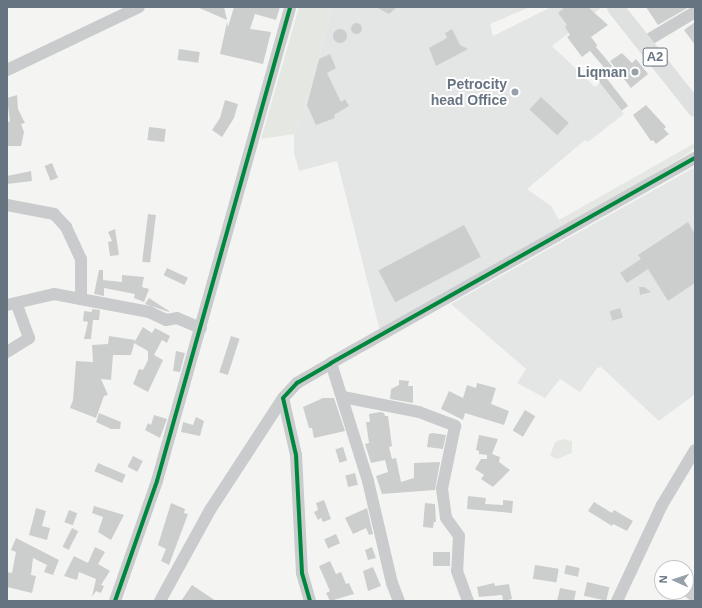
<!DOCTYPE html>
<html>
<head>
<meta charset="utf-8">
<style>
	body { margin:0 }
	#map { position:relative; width:702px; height:608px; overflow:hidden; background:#f4f5f3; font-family:Helvetica,sans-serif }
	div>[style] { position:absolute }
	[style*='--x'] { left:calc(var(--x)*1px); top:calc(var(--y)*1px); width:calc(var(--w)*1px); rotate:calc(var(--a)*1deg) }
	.built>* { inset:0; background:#e4e6e6 }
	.green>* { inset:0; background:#e4e7e2 }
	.building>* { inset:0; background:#cccece; transform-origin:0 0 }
	.round { border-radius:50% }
	.minor>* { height:12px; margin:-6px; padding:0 6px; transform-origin:6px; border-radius:6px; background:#cacbcd }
	.highway>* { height:17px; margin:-8.5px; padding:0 8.5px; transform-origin:8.5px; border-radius:8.5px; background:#dfe0e0 }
	.cycleway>* { height:4px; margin:-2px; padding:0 2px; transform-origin:2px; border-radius:2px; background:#00873e }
	.dots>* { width:11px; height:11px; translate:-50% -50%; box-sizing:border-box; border:2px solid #fff; border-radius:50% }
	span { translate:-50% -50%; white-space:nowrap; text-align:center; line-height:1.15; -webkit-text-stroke:4px #fff; paint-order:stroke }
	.shield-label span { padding:1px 3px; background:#fff; border:1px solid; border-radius:3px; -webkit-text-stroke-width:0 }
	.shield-label { font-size:13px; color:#667381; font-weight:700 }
	.poi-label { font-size:14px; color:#667381; font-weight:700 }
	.right { translate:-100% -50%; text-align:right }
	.frame { position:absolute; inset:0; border:8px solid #667381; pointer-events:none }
	.north { position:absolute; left:654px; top:560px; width:40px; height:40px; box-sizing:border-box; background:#fff; border:1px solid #c2c7cd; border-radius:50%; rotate:273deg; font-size:11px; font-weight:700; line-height:16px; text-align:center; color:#667381 }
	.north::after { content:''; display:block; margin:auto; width:14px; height:18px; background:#98a0a9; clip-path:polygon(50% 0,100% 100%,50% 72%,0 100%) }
</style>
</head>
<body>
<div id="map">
	<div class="built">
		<div style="clip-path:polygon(332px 7px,530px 7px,490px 24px,493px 36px,551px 7px,602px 7px,552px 46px,595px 87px,600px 83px,624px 114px,588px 142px,585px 140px,527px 189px,551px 206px,564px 228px,380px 331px,337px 161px,299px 171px,294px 153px,294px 134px,305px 108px)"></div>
		<div style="clip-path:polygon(695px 167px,695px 394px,659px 421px,601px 367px,597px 368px,580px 392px,560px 379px,545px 398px,517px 383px,526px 369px,451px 304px)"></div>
	</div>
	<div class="green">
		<div style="clip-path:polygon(299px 7px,332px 7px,305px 108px,294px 134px,261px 139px)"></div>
		<div style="clip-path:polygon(695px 143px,695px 147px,689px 153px,564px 228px,559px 220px)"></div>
		<div style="clip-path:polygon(563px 439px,572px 441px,572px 453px,557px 459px,550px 456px,555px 442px)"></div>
	</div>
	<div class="building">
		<div style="clip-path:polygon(197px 7px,224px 7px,227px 20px)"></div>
		<div style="clip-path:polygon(234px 7px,280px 7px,276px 20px,255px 14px,250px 29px,271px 32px,263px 64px,220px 54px,227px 22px,228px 27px)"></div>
		<div style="clip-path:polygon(376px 7px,397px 7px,389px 14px)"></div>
		<div style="clip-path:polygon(565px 7px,588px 7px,608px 25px,591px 37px,597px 45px,596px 47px,612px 66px,607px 71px,590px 51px,582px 57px,567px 37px,570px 35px,565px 27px,567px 25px,558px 13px)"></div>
		<div style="clip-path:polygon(646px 7px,689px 7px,658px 25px)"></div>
		<div style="clip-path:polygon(695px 22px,695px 45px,684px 30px)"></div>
		<div class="round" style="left:350.5px;top:22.5px;width:11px;height:11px"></div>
		<div style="clip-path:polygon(452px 29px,460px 45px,468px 49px,436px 66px,429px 48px,447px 38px,445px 33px)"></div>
		<div class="round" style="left:333px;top:29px;width:14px;height:14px"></div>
		<div style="left:179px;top:49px;width:21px;height:11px;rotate:8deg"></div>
		<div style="clip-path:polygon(622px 53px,632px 63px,636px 59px,648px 74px,631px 88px,610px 61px)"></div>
		<div style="clip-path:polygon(330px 54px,336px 68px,327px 73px,341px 102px,345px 99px,349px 106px,334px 115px,335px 118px,316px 125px,307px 105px,319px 59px)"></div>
		<div style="left:604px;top:75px;width:39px;height:8px;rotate:52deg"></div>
		<div style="clip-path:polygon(17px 95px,18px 109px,25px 123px,21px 124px,24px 132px,21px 146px,7px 146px,7px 121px,10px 122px,7px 98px)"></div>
		<div style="left:541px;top:97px;width:38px;height:17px;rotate:43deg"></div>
		<div style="clip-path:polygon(225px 100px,238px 104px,234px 118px,222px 137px,212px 130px,220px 118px)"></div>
		<div style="clip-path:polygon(646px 105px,666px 127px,664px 129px,669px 134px,656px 144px,653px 140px,651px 141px,633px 115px)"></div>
		<div style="left:149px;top:127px;width:17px;height:13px;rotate:7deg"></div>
		<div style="left:52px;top:163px;width:16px;height:8px;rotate:68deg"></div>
		<div style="clip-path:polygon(31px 171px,32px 181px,7px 184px,7px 176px)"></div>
		<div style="left:148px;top:214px;width:8px;height:48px;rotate:7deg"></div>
		<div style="clip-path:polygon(688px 222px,695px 234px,695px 283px,668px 301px,648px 269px,627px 283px,620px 273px,641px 259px,638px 255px)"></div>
		<div style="left:464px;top:225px;width:36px;height:97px;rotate:62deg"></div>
		<div style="clip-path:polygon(115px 229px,119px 255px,110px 256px,108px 242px,112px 241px,108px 232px)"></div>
		<div style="left:167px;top:268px;width:23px;height:8px;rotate:25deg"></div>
		<div style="clip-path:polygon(99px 270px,103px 270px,103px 280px,122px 282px,122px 275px,144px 277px,142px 287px,149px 289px,144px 302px,134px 298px,135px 294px,104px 288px,104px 296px,94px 294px)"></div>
		<div style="clip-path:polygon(639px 287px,644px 287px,651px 292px,640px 295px)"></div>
		<div style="clip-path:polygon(149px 298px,169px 311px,169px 312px,145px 304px)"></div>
		<div style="left:620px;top:308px;width:10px;height:11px;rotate:73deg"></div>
		<div style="clip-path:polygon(92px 309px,100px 310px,99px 320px,93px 320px,91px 339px,84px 339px,88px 322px,83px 321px,84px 311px,92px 312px)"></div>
		<div style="clip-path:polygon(143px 327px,152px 333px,155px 328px,170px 336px,167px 343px,162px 340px,154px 355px,163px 360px,148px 392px,133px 384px,139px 369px,143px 370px,148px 360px,148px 351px,134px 343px)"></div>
		<div style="clip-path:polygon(109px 336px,135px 340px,131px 355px,113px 355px,111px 380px,101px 379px,108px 395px,104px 396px,96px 418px,70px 408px,73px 400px,76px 361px,93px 362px,92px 345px,108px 344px)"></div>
		<div style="left:231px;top:336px;width:9px;height:38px;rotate:18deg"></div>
		<div style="clip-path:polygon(176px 351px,185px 353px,180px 372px,173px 371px)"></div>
		<div style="clip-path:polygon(399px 380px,409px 381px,408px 386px,413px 386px,413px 403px,390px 399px,391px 389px,399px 385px)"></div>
		<div style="clip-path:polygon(477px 383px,496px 388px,491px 404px,509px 411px,504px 425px,465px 413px,463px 420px,441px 409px,449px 391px,463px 398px,467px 385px,476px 388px)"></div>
		<div style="clip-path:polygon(323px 398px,334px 398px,345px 431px,314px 438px,312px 428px,309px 428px,303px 407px)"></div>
		<div style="left:525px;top:410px;width:12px;height:24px;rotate:31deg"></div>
		<div style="clip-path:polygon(380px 412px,384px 413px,385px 416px,388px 416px,392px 446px,389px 447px,392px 459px,396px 458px,401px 482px,414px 478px,414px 463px,440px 462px,435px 490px,382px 494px,376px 476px,388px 472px,385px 460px,371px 463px,365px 444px,369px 443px,366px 422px,370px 422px,369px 414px)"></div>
		<div style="clip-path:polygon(99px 413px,121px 422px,120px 429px,111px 429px,96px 422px)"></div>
		<div style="clip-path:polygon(154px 415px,167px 419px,160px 438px,145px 430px,148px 423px,151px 425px)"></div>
		<div style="clip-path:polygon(196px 417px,204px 421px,200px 436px,181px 432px,183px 422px,193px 425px)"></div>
		<div style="clip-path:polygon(433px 433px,446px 435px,443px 449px,427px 447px,429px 434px)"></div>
		<div style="clip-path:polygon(479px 435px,498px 439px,492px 454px,500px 457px,499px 462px,510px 470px,493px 487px,481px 479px,484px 475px,475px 469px,481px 459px,487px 459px,487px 455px,479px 454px,479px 451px,476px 450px)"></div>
		<div style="left:343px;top:447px;width:14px;height:8px;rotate:73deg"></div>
		<div style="left:133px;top:456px;width:11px;height:12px;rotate:27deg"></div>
		<div style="left:98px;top:463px;width:30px;height:9px;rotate:23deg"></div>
		<div style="left:355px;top:473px;width:12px;height:10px;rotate:76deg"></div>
		<div style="clip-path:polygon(468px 496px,486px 498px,485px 504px,503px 505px,503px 500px,513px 501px,512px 513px,467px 509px)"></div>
		<div style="clip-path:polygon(324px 500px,331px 519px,323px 522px,321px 518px,318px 520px,314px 512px,318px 510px,316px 503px)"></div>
		<div style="clip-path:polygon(594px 502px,612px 513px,614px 510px,633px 521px,627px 531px,613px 524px,612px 526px,588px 511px)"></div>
		<div style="clip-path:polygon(171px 503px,185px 509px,184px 513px,188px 514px,169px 565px,161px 561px,166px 549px,158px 545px)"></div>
		<div style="clip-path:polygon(425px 503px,435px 504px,436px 522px,434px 522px,433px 528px,423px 527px)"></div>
		<div style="clip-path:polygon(94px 506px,124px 515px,111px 540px,98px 532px,103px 517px,92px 513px)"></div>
		<div style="clip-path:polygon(36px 508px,46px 511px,42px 526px,50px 528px,47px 540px,29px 535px)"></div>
		<div style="clip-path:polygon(367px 508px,373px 534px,369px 535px,366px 528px,353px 534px,345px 518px)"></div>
		<div style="left:69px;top:510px;width:9px;height:13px;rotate:21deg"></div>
		<div style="left:72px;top:528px;width:7px;height:21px;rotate:27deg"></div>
		<div style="left:336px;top:534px;width:10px;height:13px;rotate:66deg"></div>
		<div style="clip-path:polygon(16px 538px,59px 560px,53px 575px,44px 572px,47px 565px,33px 558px,31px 575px,36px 576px,32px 593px,7px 587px,7px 572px,12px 573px,16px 552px,11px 550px)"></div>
		<div style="clip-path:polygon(95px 547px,105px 552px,98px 564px,110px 571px,101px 585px,104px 586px,101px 593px,96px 591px,92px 597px,96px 579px,79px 572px,77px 580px,64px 576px,74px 556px,88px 563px)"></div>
		<div style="clip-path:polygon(372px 547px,376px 558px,368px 560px,365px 550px)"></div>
		<div style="left:450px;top:552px;width:14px;height:17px;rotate:90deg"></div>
		<div style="clip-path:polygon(330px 561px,336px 574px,341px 572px,346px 584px,349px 583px,354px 594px,330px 601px,326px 593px,330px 591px,319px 566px)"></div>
		<div style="left:535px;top:565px;width:24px;height:14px;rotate:9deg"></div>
		<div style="left:566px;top:565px;width:14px;height:9px;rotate:12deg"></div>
		<div style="clip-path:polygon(373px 567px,381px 586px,368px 591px,363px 571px)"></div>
		<div style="clip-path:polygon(686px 574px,695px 580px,695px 601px,691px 601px,679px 592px,686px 592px)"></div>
		<div style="left:587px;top:582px;width:23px;height:14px;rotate:13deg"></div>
		<div style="clip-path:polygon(494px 583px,495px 586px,509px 584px,512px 599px,503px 601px,502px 595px,479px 597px,477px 587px)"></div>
		<div style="clip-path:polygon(192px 585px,216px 601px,181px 601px)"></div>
		<div style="clip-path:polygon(560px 588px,576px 591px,574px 601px,557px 601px)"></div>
	</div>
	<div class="minor">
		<div style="--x:643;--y:43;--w:61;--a:-30.8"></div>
		<div style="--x:7;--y:70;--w:146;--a:-25.5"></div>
		<div style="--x:7;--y:205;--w:48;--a:10.8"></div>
		<div style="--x:54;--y:214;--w:18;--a:47"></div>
		<div style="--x:66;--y:227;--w:35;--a:65"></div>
		<div style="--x:81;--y:259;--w:40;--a:90"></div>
		<div style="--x:7;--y:305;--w:48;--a:-13.2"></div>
		<div style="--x:54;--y:294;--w:97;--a:10.7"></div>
		<div style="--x:149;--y:312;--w:19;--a:25"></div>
		<div style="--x:166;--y:320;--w:11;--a:-10"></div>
		<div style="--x:177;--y:318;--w:26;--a:23"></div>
		<div style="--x:7;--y:352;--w:26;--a:-32"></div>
		<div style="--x:29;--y:338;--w:35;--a:-110"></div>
		<div style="--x:331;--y:363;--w:124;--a:72.6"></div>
		<div style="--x:368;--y:481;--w:105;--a:76.8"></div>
		<div style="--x:392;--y:583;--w:19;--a:69"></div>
		<div style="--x:343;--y:397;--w:77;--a:11.2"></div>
		<div style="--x:419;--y:412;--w:39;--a:21"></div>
		<div style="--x:455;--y:426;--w:64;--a:101.7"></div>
		<div style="--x:442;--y:489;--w:29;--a:82"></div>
		<div style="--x:446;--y:518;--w:22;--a:54"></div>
		<div style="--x:459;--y:536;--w:35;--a:93"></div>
		<div style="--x:457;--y:571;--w:32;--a:70"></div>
		<div style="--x:115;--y:601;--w:127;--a:-70.7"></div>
		<div style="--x:157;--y:481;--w:492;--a:-74.3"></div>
		<div style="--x:160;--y:601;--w:104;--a:-61.2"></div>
		<div style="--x:210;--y:510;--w:134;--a:-56.9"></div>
		<div style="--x:310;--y:601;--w:29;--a:-106"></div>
		<div style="--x:302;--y:573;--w:118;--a:-92.9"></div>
		<div style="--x:296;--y:455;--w:58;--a:-102.8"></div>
		<div style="--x:283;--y:398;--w:21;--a:-47"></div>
		<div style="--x:297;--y:383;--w:39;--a:-30"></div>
		<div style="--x:331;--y:363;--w:418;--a:-29.4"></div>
		<div style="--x:617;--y:601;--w:106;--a:-64.9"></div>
		<div style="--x:662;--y:505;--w:64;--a:-59"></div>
	</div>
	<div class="highway">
		<div style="--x:615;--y:7;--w:129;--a:51.6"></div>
	</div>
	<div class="cycleway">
		<div style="--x:115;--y:601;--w:127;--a:-70.7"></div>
		<div style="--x:157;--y:481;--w:492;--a:-74.3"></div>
		<div style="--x:310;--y:601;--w:29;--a:-106"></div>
		<div style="--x:302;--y:573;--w:118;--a:-92.9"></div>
		<div style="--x:296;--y:455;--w:58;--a:-102.8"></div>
		<div style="--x:283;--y:398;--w:21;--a:-47"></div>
		<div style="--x:297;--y:383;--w:39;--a:-30"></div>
		<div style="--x:331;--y:363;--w:418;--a:-29.4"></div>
	</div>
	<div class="dots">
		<div style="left:635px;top:72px;background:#98a0a9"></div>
		<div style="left:515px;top:92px;background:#98a0a9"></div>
	</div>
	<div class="shield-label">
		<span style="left:655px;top:57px">A2</span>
	</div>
	<div class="poi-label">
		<span class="right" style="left:627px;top:72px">Liqman</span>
		<span class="right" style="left:507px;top:92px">Petrocity<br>head Office</span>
	</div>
	<div class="frame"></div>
	<div class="north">N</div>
</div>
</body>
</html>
